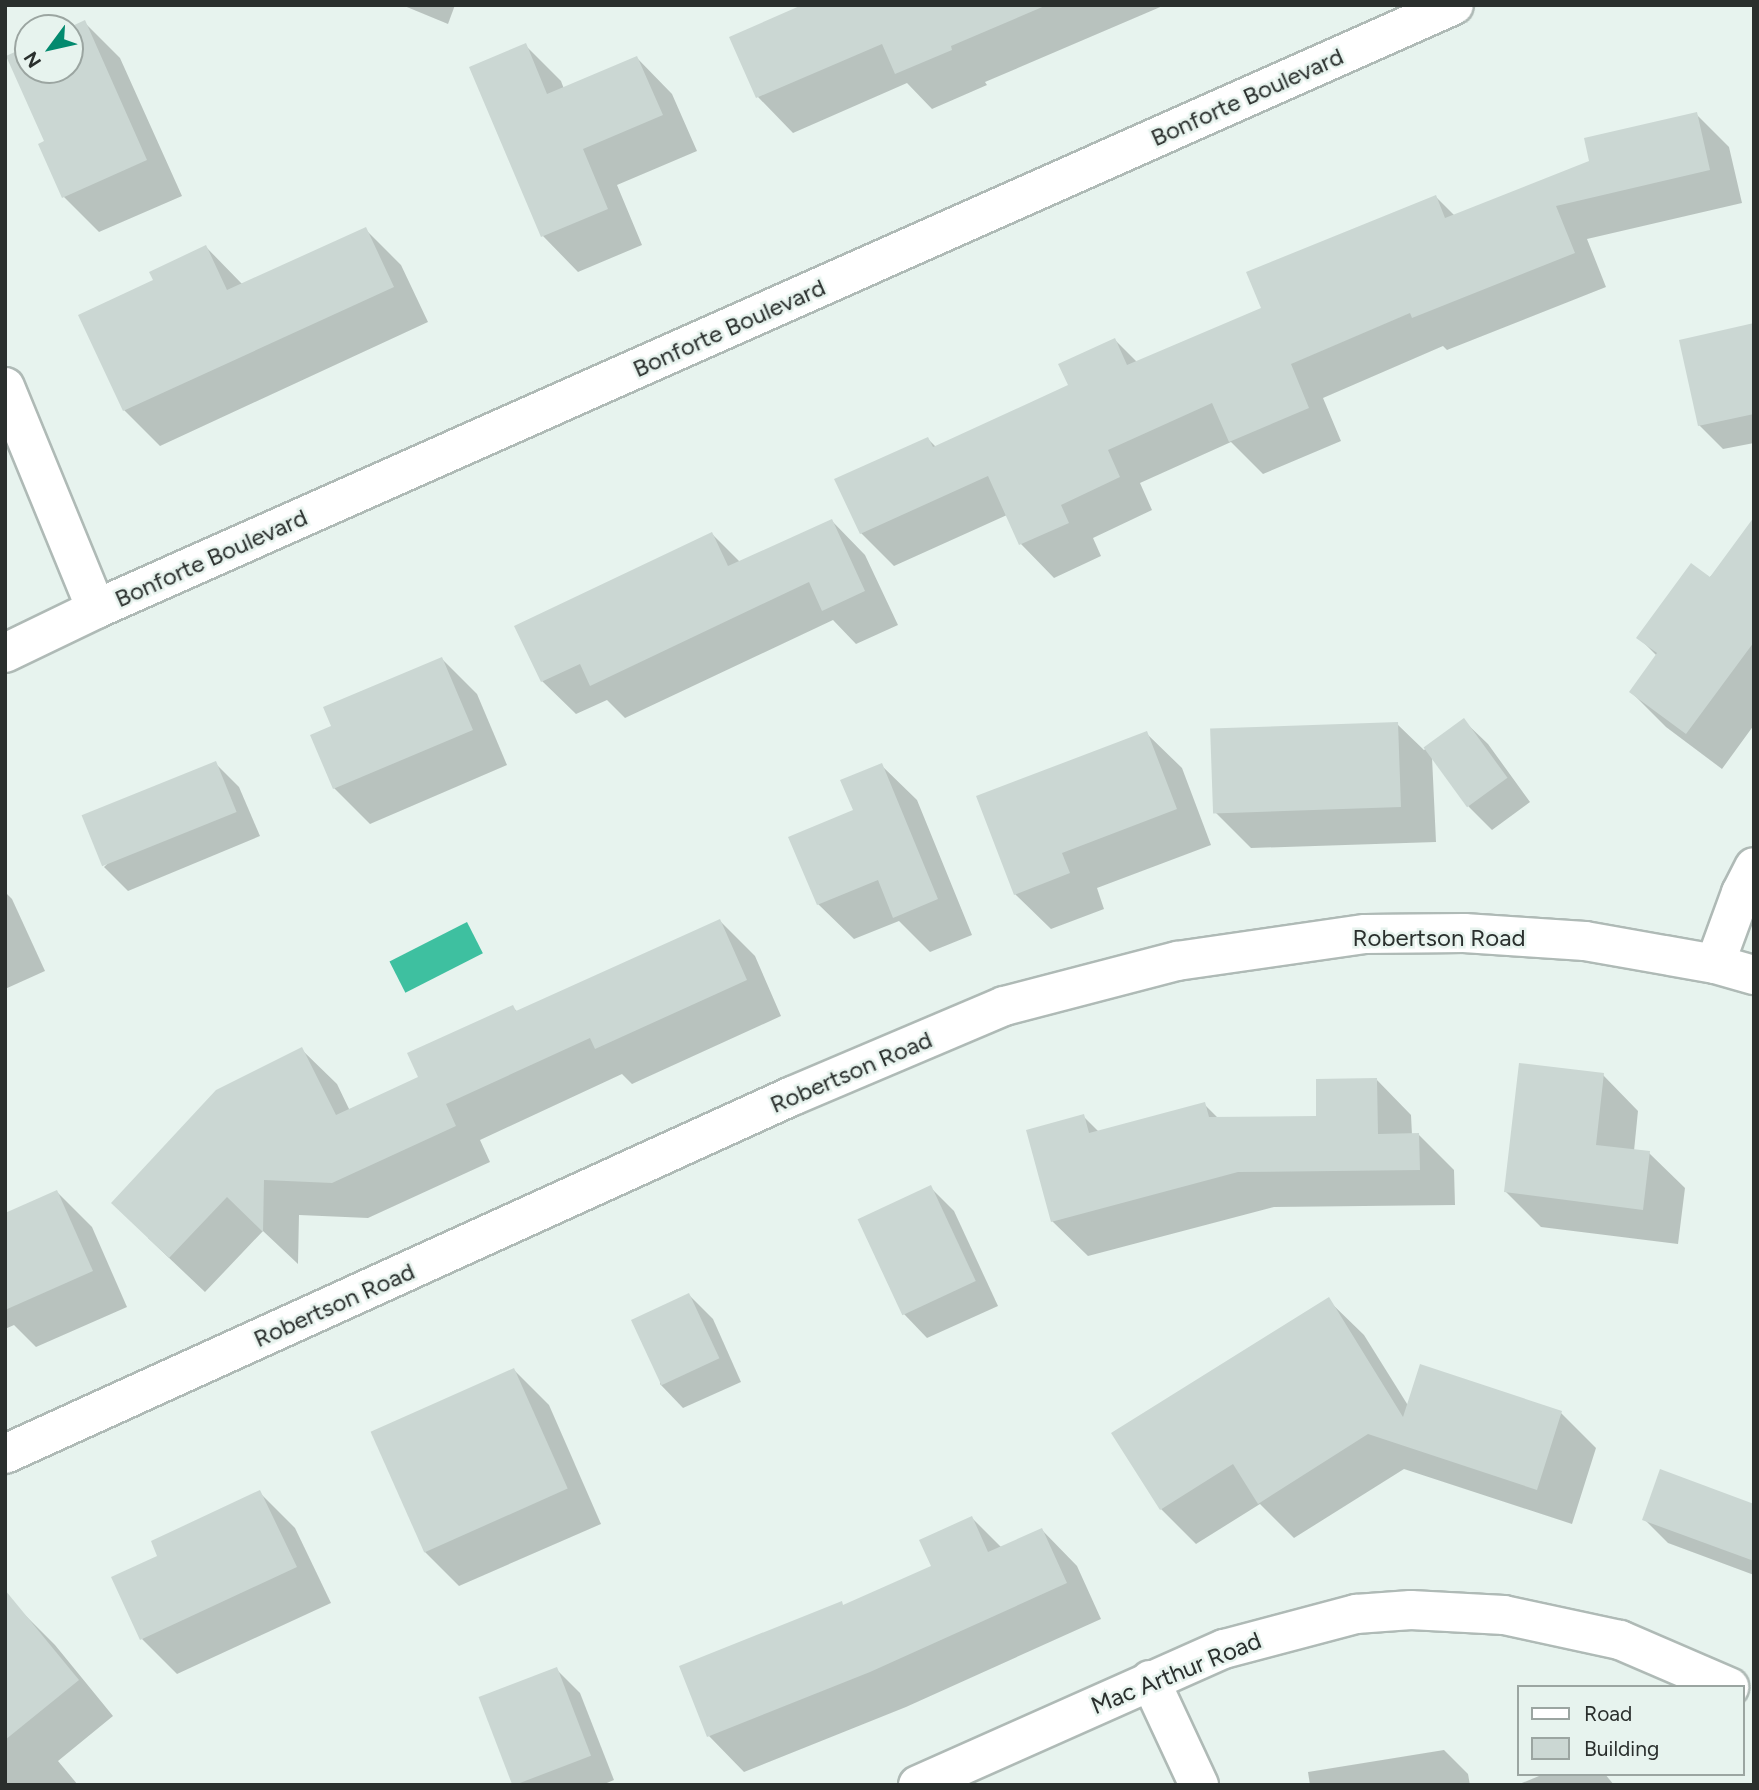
<!DOCTYPE html>
<html>
<head>
<meta charset="utf-8">
<style>
	body { margin:0 }
	#map { position:relative; width:1759px; height:1790px; overflow:hidden; background:#e7f3ee; font-family:Figtree,sans-serif }
	div>[style] { position:absolute }
	[style*='--x'] { left:calc(var(--x)*1px); top:calc(var(--y)*1px); width:calc(var(--w)*1px); rotate:calc(var(--a)*1deg) }
	.water>* { inset:0; background:#3ec0a0; transform-origin:0 0 }
	.shadow>* { inset:0; background:#0003 }
	.building>* { inset:0; background:#cbd7d3; transform-origin:0 0 }
	.roads { filter:drop-shadow(2px 0 #afbab6) drop-shadow(-2px 0 #afbab6) drop-shadow(0 2px #afbab6) drop-shadow(0 -2px #afbab6) }
	.minor>* { height:38px; margin:-19px; padding:0 19px; transform-origin:19px; border-radius:19px; background:#fff }
	.major>* { height:38px; margin:-19px; padding:0 19px; transform-origin:19px; border-radius:19px; background:#fff }
	span { translate:-50% -50%; white-space:nowrap; text-align:center; line-height:1.15; -webkit-text-stroke:5px #e7f3ee; paint-order:stroke }
	.street-label { font-size:24px; color:#2a2f2d }
	.frame { position:absolute; inset:0; border:7px solid #2a2f2d; pointer-events:none }
	.legend { position:absolute; left:1517px; top:1685px; width:228px; height:91px; box-sizing:border-box; background:#e7f3ee; border:2px solid #9ba5a1; margin:0; padding:9px 12px; list-style:none; font-size:21px; color:#2a2f2d }
	.legend li { display:flex; align-items:center; gap:14px; height:35px }
	.legend b { width:35px; border:2px solid #9ba5a1 }
	.north { position:absolute; left:14px; top:14px; width:70px; height:70px; box-sizing:border-box; background:#e7f3ee; border:2px solid #9ba5a1; border-radius:50%; rotate:237deg; font-size:19px; font-weight:700; line-height:28px; text-align:center; color:#2a2f2d }
	.north::after { content:''; display:block; margin:auto; width:24px; height:32px; background:#038a6f; clip-path:polygon(50% 0,100% 100%,50% 72%,0 100%) }
</style>
</head>
<body>
<div id="map">
	<div class="water">
		<div style="left:467px;top:922px;width:35px;height:87px;rotate:63deg"></div>
	</div>
	<div class="shadow">
		<div style="clip-path:polygon(402px 5px,455px 5px,448px 24px)"></div>
		<div style="clip-path:polygon(807px 5px,1165px 5px,985px 82px,987px 85px,932px 109px,907px 83px,793px 133px,758px 97px,732px 38px)"></div>
		<div style="clip-path:polygon(85px 23px,120px 58px,182px 196px,99px 232px,64px 197px,47px 142px,8px 56px,28px 48px,28px 70px,70px 70px)"></div>
		<div style="clip-path:polygon(525px 45px,561px 81px,564px 89px,637px 58px,672px 94px,697px 151px,617px 185px,642px 245px,578px 272px,543px 236px)"></div>
		<div style="clip-path:polygon(1696px 114px,1729px 147px,1742px 203px,1587px 239px,1606px 287px,1447px 350px,1443px 346px,1323px 398px,1341px 441px,1263px 474px,1231px 442px,1140px 483px,1152px 510px,1093px 538px,1101px 556px,1054px 578px,1021px 544px,1007px 515px,894px 566px,861px 533px,928px 439px,936px 447px,1070px 386px,1115px 340px,1137px 362px,1263px 309px,1248px 273px,1436px 197px,1455px 216px,1591px 162px)"></div>
		<div style="clip-path:polygon(365px 229px,401px 265px,428px 322px,160px 446px,124px 410px,156px 281px,206px 247px,243px 285px)"></div>
		<div style="clip-path:polygon(1754px 325px,1754px 443px,1723px 449px,1699px 425px)"></div>
		<div style="clip-path:polygon(832px 521px,865px 555px,898px 625px,856px 644px,833px 620px,625px 718px,607px 700px,576px 714px,542px 681px,712px 534px,740px 562px)"></div>
		<div style="clip-path:polygon(1754px 539px,1754px 725px,1722px 769px,1666px 727px,1631px 692px,1657px 656px,1639px 638px)"></div>
		<div style="clip-path:polygon(442px 659px,477px 694px,507px 765px,370px 824px,334px 788px,333px 727px)"></div>
		<div style="clip-path:polygon(1464px 721px,1488px 744px,1530px 802px,1492px 830px,1469px 807px,1432px 757px,1436px 842px,1251px 848px,1216px 813px,1397px 724px,1424px 750px)"></div>
		<div style="clip-path:polygon(1146px 733px,1182px 768px,1211px 845px,1097px 888px,1104px 909px,1051px 929px,1015px 894px)"></div>
		<div style="clip-path:polygon(215px 763px,239px 787px,260px 836px,128px 891px,104px 867px)"></div>
		<div style="clip-path:polygon(881px 765px,917px 800px,972px 935px,930px 952px,899px 921px,854px 939px,818px 904px,855px 811px)"></div>
		<div style="clip-path:polygon(5px 892px,12px 899px,45px 971px,5px 989px)"></div>
		<div style="clip-path:polygon(720px 921px,755px 956px,781px 1016px,632px 1084px,622px 1074px,480px 1140px,490px 1162px,368px 1218px,299px 1215px,298px 1264px,263px 1231px,205px 1292px,148px 1238px,301px 1049px,337px 1084px,350px 1111px,421px 1078px,512px 1007px,518px 1012px)"></div>
		<div style="clip-path:polygon(1603px 1075px,1638px 1111px,1634px 1151px,1649px 1153px,1685px 1188px,1678px 1244px,1541px 1227px,1506px 1192px)"></div>
		<div style="clip-path:polygon(1376px 1079px,1411px 1115px,1412px 1135px,1419px 1135px,1454px 1170px,1455px 1205px,1274px 1207px,1088px 1256px,1052px 1221px,1083px 1116px,1099px 1132px,1204px 1104px,1219px 1119px,1318px 1118px)"></div>
		<div style="clip-path:polygon(930px 1187px,954px 1211px,998px 1306px,927px 1338px,904px 1314px)"></div>
		<div style="clip-path:polygon(57px 1192px,92px 1227px,127px 1307px,36px 1347px,14px 1325px,5px 1329px,5px 1215px)"></div>
		<div style="clip-path:polygon(689px 1295px,713px 1319px,741px 1382px,683px 1408px,660px 1384px)"></div>
		<div style="clip-path:polygon(1328px 1300px,1364px 1335px,1409px 1407px,1561px 1413px,1596px 1448px,1572px 1524px,1404px 1469px,1294px 1538px,1260px 1504px,1196px 1544px,1161px 1509px)"></div>
		<div style="clip-path:polygon(514px 1370px,549px 1405px,601px 1524px,459px 1586px,424px 1551px)"></div>
		<div style="clip-path:polygon(260px 1493px,295px 1528px,331px 1603px,177px 1674px,142px 1639px)"></div>
		<div style="clip-path:polygon(1754px 1505px,1754px 1575px,1668px 1543px,1644px 1519px)"></div>
		<div style="clip-path:polygon(972px 1518px,1002px 1548px,1042px 1530px,1077px 1566px,1101px 1619px,906px 1707px,744px 1772px,709px 1736px,844px 1606px,933px 1567px)"></div>
		<div style="clip-path:polygon(20px 1610px,55px 1645px,113px 1716px,58px 1761px,78px 1785px,5px 1785px,5px 1622px)"></div>
		<div style="clip-path:polygon(556px 1669px,580px 1693px,614px 1780px,602px 1785px,514px 1785px,481px 1698px)"></div>
		<div style="clip-path:polygon(1444px 1750px,1468px 1774px,1470px 1785px,1310px 1785px,1308px 1772px)"></div>
		<div style="clip-path:polygon(1544px 1774px,1605px 1774px,1614px 1785px,1517px 1785px)"></div>
	</div>
	<div class="building">
		<div style="clip-path:polygon(802px 5px,1047px 5px,951px 46px,952px 50px,895px 74px,882px 44px,756px 98px,729px 37px)"></div>
		<div style="clip-path:polygon(85px 20px,147px 160px,62px 198px,38px 144px,44px 141px,6px 56px,28px 46px,28px 70px,70px 70px,68px 28px)"></div>
		<div style="clip-path:polygon(526px 43px,547px 94px,637px 56px,663px 115px,583px 149px,608px 209px,541px 237px,469px 67px)"></div>
		<div style="clip-path:polygon(1697px 112px,1710px 170px,1556px 206px,1575px 253px,1412px 318px,1410px 313px,1291px 364px,1309px 408px,1229px 442px,1212px 403px,1108px 450px,1120px 477px,1061px 505px,1069px 523px,1019px 545px,988px 476px,860px 534px,834px 479px,928px 437px,933px 447px,1068px 385px,1058px 364px,1115px 338px,1127px 365px,1261px 308px,1246px 272px,1436px 195px,1445px 218px,1589px 161px,1584px 138px)"></div>
		<div style="clip-path:polygon(366px 227px,394px 287px,123px 411px,78px 315px,153px 280px,149px 272px,206px 245px,227px 290px)"></div>
		<div style="clip-path:polygon(1754px 323px,1754px 414px,1698px 426px,1679px 340px)"></div>
		<div style="clip-path:polygon(1754px 517px,1754px 642px,1686px 734px,1629px 692px,1657px 653px,1636px 638px,1691px 563px,1710px 577px)"></div>
		<div style="clip-path:polygon(832px 519px,865px 591px,822px 611px,809px 582px,590px 686px,580px 664px,541px 682px,514px 626px,712px 532px,728px 566px)"></div>
		<div style="clip-path:polygon(442px 657px,473px 730px,333px 789px,310px 735px,331px 726px,323px 707px)"></div>
		<div style="left:1464px;top:718px;width:74px;height:50px;rotate:54deg"></div>
		<div style="left:1398px;top:722px;width:85px;height:188px;rotate:88deg"></div>
		<div style="clip-path:polygon(1147px 731px,1177px 809px,1062px 853px,1070px 873px,1014px 895px,976px 796px)"></div>
		<div style="left:216px;top:761px;width:55px;height:145px;rotate:68deg"></div>
		<div style="clip-path:polygon(882px 763px,938px 899px,893px 918px,878px 880px,817px 905px,788px 837px,853px 810px,840px 780px)"></div>
		<div style="clip-path:polygon(720px 919px,747px 980px,595px 1049px,590px 1038px,446px 1104px,456px 1126px,332px 1183px,264px 1180px,263px 1232px,227px 1197px,169px 1258px,111px 1203px,216px 1090px,302px 1047px,336px 1115px,418px 1077px,407px 1053px,513px 1005px,516px 1011px)"></div>
		<div style="clip-path:polygon(1519px 1063px,1604px 1073px,1596px 1145px,1650px 1151px,1643px 1210px,1504px 1192px)"></div>
		<div style="clip-path:polygon(1377px 1078px,1378px 1134px,1419px 1133px,1420px 1170px,1238px 1172px,1051px 1222px,1026px 1130px,1084px 1114px,1089px 1133px,1205px 1102px,1209px 1117px,1316px 1116px,1316px 1079px)"></div>
		<div style="left:931px;top:1185px;width:106px;height:81px;rotate:65deg"></div>
		<div style="clip-path:polygon(57px 1190px,93px 1271px,5px 1310px,5px 1213px)"></div>
		<div style="left:689px;top:1293px;width:72px;height:64px;rotate:65deg"></div>
		<div style="clip-path:polygon(1329px 1297px,1403px 1417px,1420px 1364px,1562px 1411px,1537px 1490px,1368px 1434px,1258px 1504px,1233px 1464px,1160px 1510px,1111px 1433px)"></div>
		<div style="left:514px;top:1368px;width:132px;height:157px;rotate:66deg"></div>
		<div style="clip-path:polygon(1660px 1469px,1754px 1504px,1754px 1561px,1642px 1520px)"></div>
		<div style="clip-path:polygon(260px 1490px,297px 1567px,140px 1640px,111px 1577px,157px 1556px,151px 1541px)"></div>
		<div style="clip-path:polygon(972px 1516px,988px 1552px,1042px 1528px,1067px 1583px,870px 1672px,707px 1737px,679px 1666px,842px 1601px,843px 1605px,931px 1566px,919px 1540px)"></div>
		<div style="clip-path:polygon(5px 1590px,79px 1680px,5px 1740px)"></div>
		<div style="left:557px;top:1667px;width:95px;height:84px;rotate:69deg"></div>
	</div>
	<div class="roads">
		<div class="minor">
			<div style="--x:5;--y:387;--w:240;--a:67.7"></div>
			<div style="--x:1715;--y:964;--w:76;--a:-69.9"></div>
			<div style="--x:1741;--y:893;--w:29;--a:-63"></div>
			<div style="--x:5;--y:1454;--w:865;--a:-24.46"></div>
			<div style="--x:792;--y:1096;--w:230;--a:-23"></div>
			<div style="--x:1004;--y:1006;--w:179;--a:-14.6"></div>
			<div style="--x:1177;--y:961;--w:190;--a:-8.2"></div>
			<div style="--x:1365;--y:934;--w:99;--a:-0.6"></div>
			<div style="--x:1464;--y:933;--w:121;--a:3.8"></div>
			<div style="--x:1585;--y:941;--w:132;--a:10"></div>
			<div style="--x:1715;--y:964;--w:41;--a:15.8"></div>
			<div style="--x:1150;--y:1680;--w:116;--a:65"></div>
			<div style="--x:918;--y:1785;--w:335;--a:-24"></div>
			<div style="--x:1224;--y:1649;--w:137;--a:-14.9"></div>
			<div style="--x:1356;--y:1614;--w:55;--a:-4.2"></div>
			<div style="--x:1411;--y:1610;--w:93;--a:3.1"></div>
			<div style="--x:1504;--y:1615;--w:119;--a:12.2"></div>
			<div style="--x:1620;--y:1640;--w:119;--a:23.3"></div>
		</div>
		<div class="major">
			<div style="--x:5;--y:653;--w:101;--a:-25.8"></div>
			<div style="--x:96;--y:609;--w:1486;--a:-23.98"></div>
		</div>
	</div>
	<div class="street-label">
		<span style="left:1247px;top:97px;rotate:-24deg">Bonforte Boulevard</span>
		<span style="left:729px;top:328px;rotate:-24deg">Bonforte Boulevard</span>
		<span style="left:211px;top:558px;rotate:-24deg">Bonforte Boulevard</span>
		<span style="left:1439px;top:938px">Robertson Road</span>
		<span style="left:851px;top:1072px;rotate:-23deg">Robertson Road</span>
		<span style="left:334px;top:1305px;rotate:-24deg">Robertson Road</span>
		<span style="left:1176px;top:1673px;rotate:-22deg">Mac Arthur Road</span>
	</div>
	<div class="frame"></div>
	<ul class="legend">
	<li><b style="height:9px;background:#fff"></b>Road</li>
	<li><b style="height:19px;background:#cbd7d3"></b>Building</li>
	</ul>
	<div class="north">N</div>
</div>
</body>
</html>
